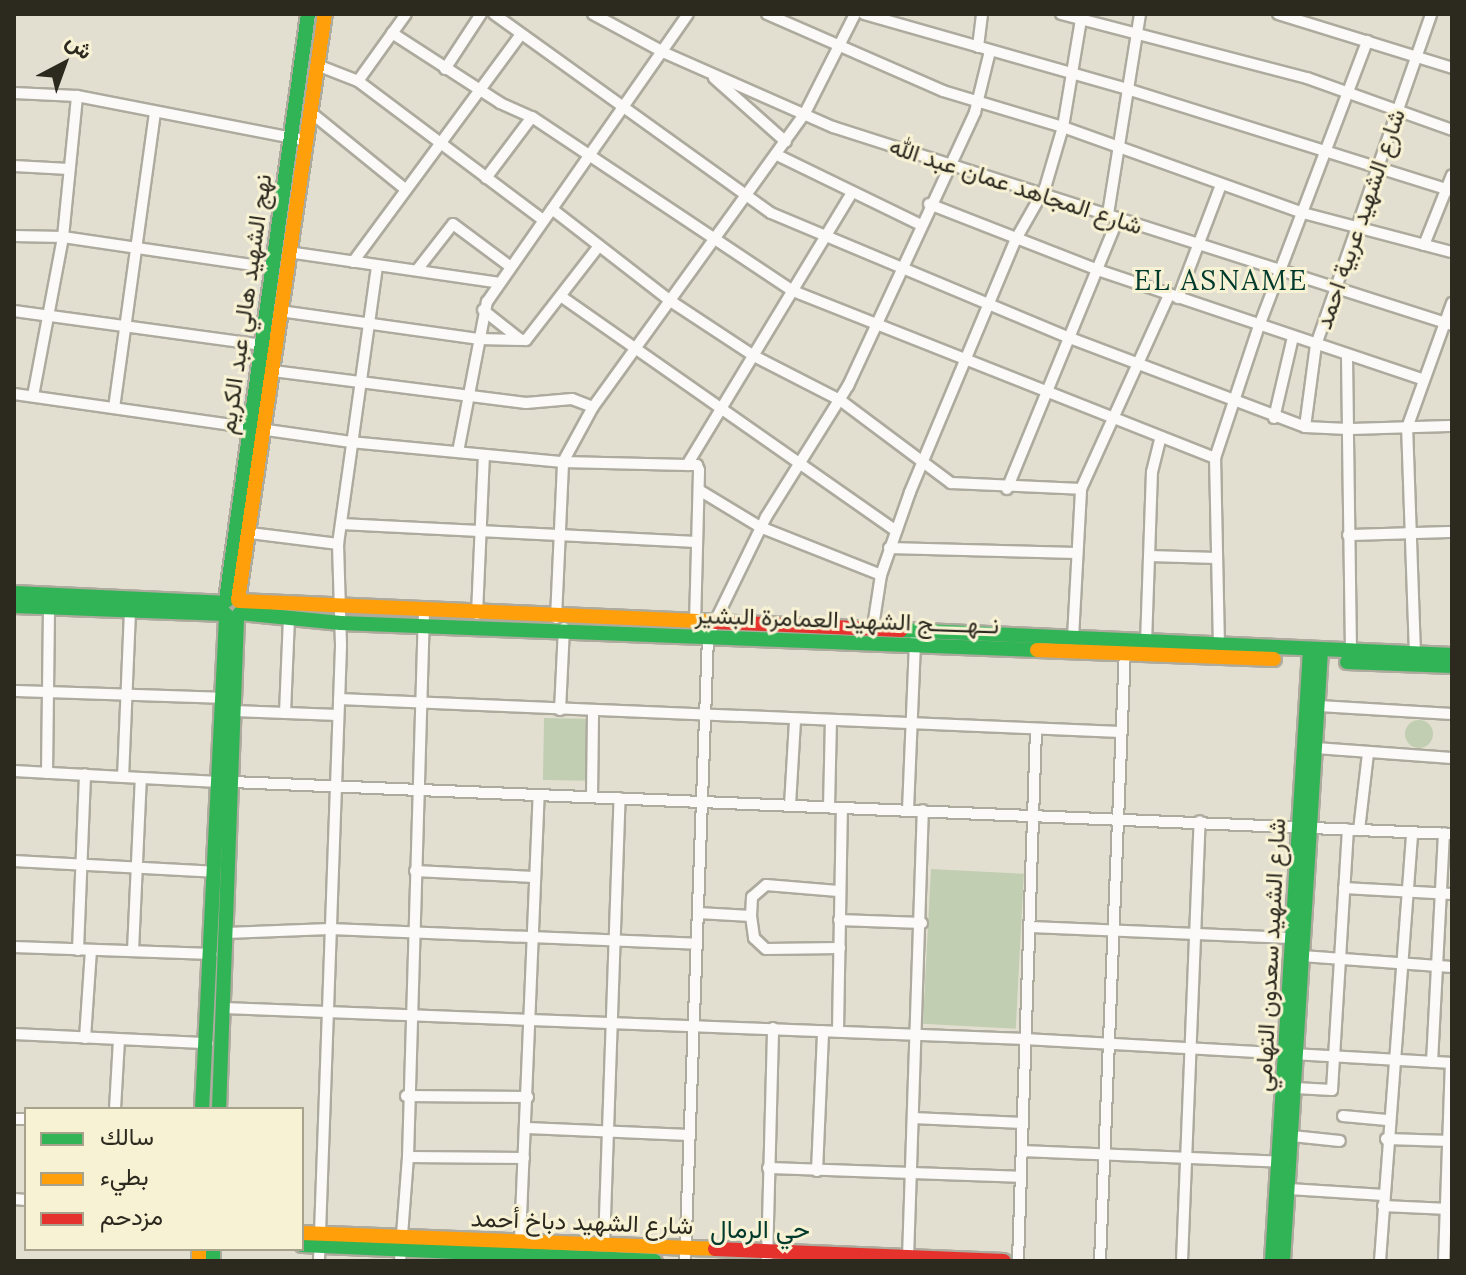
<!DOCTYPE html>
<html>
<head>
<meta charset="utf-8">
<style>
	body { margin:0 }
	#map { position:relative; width:1466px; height:1275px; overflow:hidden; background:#e3dfd0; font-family:Lora,Vazirmatn,serif }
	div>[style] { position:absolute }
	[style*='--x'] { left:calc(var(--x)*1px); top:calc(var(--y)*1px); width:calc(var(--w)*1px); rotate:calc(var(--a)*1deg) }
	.green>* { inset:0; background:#c1ceb2; transform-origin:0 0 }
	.round { border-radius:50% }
	.roads { filter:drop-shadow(2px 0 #adaa9e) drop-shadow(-2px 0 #adaa9e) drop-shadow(0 2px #adaa9e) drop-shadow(0 -2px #adaa9e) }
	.street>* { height:10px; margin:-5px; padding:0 5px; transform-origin:5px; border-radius:5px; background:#fbfaf8 }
	.fast>* { height:14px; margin:-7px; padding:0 7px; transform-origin:7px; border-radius:7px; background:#30b455 }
	.slow>* { height:14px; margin:-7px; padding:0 7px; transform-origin:7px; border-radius:7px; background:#ff9f0a }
	.jam>* { height:14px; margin:-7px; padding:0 7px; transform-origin:7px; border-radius:7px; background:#e5322d }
	span { translate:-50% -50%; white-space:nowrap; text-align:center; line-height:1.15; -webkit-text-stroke:6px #f8f2d5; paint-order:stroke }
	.street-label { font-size:24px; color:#2c291f }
	.neighbourhood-label { font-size:26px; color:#003a2d }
	.quarter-label { font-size:28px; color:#003a2d; letter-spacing:2px }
	.frame { position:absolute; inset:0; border:16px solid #2c291f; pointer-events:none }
	.legend { position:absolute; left:24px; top:1107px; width:280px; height:144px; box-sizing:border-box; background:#f8f2d5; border:2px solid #a6a28c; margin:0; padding:10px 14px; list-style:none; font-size:24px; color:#2c291f }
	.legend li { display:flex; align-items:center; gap:16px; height:40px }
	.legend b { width:40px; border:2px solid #a6a28c }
	.north { position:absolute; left:24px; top:24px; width:80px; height:80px; -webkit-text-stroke:6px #f8f2d5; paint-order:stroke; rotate:41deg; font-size:22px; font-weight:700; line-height:32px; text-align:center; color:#2c291f }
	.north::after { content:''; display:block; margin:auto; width:28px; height:36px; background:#2c291f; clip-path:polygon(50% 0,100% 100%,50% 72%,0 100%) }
</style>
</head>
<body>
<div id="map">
	<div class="green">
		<div style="left:544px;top:718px;width:43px;height:62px;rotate:1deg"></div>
		<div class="round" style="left:1405px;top:720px;width:28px;height:28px"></div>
		<div style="left:931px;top:869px;width:93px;height:155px;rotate:3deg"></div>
	</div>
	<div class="roads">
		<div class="street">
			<div style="--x:494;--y:14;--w:341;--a:35.7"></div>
			<div style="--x:771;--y:213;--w:324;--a:22.7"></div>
			<div style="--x:1070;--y:338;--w:251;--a:20.7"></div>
			<div style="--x:1305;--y:427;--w:43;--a:2.7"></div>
			<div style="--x:1348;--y:429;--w:74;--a:-90.8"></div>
			<div style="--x:593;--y:14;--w:82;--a:28.4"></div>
			<div style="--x:665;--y:53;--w:184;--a:23.8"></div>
			<div style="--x:833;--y:127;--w:650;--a:17.74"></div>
			<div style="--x:767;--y:14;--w:192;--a:23.6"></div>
			<div style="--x:943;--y:91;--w:125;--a:16.7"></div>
			<div style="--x:1063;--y:127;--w:255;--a:19.7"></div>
			<div style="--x:1303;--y:213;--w:154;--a:14.7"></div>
			<div style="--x:864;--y:14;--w:273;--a:15.9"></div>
			<div style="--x:1127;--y:89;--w:341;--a:17.4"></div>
			<div style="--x:1061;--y:14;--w:254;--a:14.6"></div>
			<div style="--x:1307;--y:78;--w:154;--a:19.7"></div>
			<div style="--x:1278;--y:14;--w:182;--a:17.2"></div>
			<div style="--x:392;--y:33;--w:129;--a:32.9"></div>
			<div style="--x:500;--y:103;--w:35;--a:24"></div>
			<div style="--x:532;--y:117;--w:314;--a:33.7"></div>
			<div style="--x:793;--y:291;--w:454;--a:21.6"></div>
			<div style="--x:978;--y:47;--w:33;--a:-83"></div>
			<div style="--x:317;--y:65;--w:44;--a:21.3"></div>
			<div style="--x:358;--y:81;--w:231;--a:36.9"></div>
			<div style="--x:445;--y:69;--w:66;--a:-56.8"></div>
			<div style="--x:714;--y:78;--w:96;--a:41.6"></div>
			<div style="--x:358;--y:81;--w:82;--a:-54.4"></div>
			<div style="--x:14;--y:93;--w:63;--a:2.7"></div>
			<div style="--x:77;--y:96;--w:231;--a:11"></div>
			<div style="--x:309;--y:111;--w:124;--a:39.1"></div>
			<div style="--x:777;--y:155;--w:158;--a:25.9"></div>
			<div style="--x:14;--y:166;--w:55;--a:3.1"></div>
			<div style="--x:486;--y:178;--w:76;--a:-53"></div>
			<div style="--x:929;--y:204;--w:181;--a:21.3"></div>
			<div style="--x:1098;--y:270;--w:342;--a:18.6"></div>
			<div style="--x:552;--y:209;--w:152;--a:37.8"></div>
			<div style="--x:672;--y:302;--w:98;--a:33.4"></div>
			<div style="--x:754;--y:356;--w:97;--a:27.1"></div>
			<div style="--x:840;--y:400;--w:139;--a:36.8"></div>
			<div style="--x:951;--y:483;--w:130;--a:2.6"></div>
			<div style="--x:1108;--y:214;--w:203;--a:-80.9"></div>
			<div style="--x:14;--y:236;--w:49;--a:1.2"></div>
			<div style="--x:63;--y:237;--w:211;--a:8.4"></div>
			<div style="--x:1424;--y:245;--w:75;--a:-68.2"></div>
			<div style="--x:288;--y:252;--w:214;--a:8.3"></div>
			<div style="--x:353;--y:262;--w:283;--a:-53.6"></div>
			<div style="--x:417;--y:270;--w:58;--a:-52"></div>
			<div style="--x:453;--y:224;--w:72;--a:36.6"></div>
			<div style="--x:562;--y:297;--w:406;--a:35"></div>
			<div style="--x:1178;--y:298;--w:121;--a:-69.2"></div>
			<div style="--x:483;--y:310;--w:48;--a:38.3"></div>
			<div style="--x:14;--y:311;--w:251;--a:7.8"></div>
			<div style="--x:280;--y:311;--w:200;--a:8"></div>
			<div style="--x:478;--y:339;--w:48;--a:1.2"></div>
			<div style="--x:526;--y:340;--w:119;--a:-52.2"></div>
			<div style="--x:273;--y:371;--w:255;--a:7.2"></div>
			<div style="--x:526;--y:403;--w:46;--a:-5"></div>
			<div style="--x:572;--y:399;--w:22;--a:21"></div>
			<div style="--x:14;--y:394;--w:339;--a:8.1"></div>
			<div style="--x:350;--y:442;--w:214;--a:5.4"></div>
			<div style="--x:563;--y:462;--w:124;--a:1.4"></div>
			<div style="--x:33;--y:396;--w:162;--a:-79.3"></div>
			<div style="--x:63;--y:237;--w:142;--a:-84.3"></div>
			<div style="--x:114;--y:408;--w:298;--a:-82.1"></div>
			<div style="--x:1274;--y:418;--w:83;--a:-76.8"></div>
			<div style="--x:1305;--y:427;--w:83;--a:-82.4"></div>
			<div style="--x:1316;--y:345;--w:350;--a:-70.8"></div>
			<div style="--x:458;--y:452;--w:153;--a:-79.1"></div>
			<div style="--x:487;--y:302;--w:351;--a:-55.1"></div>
			<div style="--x:1007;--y:489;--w:293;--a:-67.7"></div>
			<div style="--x:699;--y:490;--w:71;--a:31.2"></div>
			<div style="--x:760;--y:527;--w:130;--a:21.6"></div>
			<div style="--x:341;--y:524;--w:356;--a:2.9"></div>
			<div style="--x:250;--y:533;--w:89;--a:7.1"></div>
			<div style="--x:1348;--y:535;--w:104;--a:-1.7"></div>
			<div style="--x:889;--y:548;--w:187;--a:1.5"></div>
			<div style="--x:1149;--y:556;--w:68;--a:1.7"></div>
			<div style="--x:130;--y:611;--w:166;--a:92.4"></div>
			<div style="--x:123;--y:777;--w:96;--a:3"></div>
			<div style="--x:477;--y:614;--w:159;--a:-87.5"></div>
			<div style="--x:556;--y:618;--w:156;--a:-87.4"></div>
			<div style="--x:563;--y:462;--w:63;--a:-61.4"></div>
			<div style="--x:593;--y:407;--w:362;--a:-54.2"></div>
			<div style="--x:805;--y:113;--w:111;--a:-63.2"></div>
			<div style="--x:695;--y:624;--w:154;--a:-88.5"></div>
			<div style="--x:699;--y:470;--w:5;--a:-112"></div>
			<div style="--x:697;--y:465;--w:10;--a:180"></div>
			<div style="--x:687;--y:465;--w:318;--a:-58.8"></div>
			<div style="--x:872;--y:633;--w:59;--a:-81.2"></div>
			<div style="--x:881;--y:575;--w:88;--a:-70.7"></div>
			<div style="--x:910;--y:492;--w:274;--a:-67.3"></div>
			<div style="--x:1016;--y:239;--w:59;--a:-60.4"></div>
			<div style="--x:1045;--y:188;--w:64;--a:-73.6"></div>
			<div style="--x:1063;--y:127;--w:115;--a:-80.5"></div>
			<div style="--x:1073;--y:638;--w:149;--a:-86.9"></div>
			<div style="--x:1081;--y:489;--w:213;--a:-65.6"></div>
			<div style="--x:1146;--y:643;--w:171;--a:-88"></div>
			<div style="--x:1152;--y:472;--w:34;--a:-76"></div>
			<div style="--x:1219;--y:647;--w:189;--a:-91.2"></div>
			<div style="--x:1215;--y:458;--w:139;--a:-71.6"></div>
			<div style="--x:1259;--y:326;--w:305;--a:-69.2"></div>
			<div style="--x:1351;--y:652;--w:223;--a:-90.8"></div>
			<div style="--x:1348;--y:429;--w:104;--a:-1.7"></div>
			<div style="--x:1415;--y:654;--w:226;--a:-92"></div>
			<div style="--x:1407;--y:428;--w:133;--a:-70.2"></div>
			<div style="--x:14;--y:691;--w:208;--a:1.9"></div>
			<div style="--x:339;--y:699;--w:782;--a:2.42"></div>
			<div style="--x:1319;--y:706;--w:133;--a:3.4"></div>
			<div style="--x:560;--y:710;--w:82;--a:-87.2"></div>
			<div style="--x:234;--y:711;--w:104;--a:2.2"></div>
			<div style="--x:285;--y:713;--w:95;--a:-87.6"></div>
			<div style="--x:1316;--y:748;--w:136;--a:4.2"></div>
			<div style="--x:14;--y:771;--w:109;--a:3.2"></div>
			<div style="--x:47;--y:773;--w:164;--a:-89.3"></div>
			<div style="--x:232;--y:782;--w:1221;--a:2.44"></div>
			<div style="--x:592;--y:797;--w:85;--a:-89.3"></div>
			<div style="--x:790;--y:805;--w:85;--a:-86.6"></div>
			<div style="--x:829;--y:807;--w:85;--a:-88.7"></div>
			<div style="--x:908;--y:810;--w:170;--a:-87.6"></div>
			<div style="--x:1359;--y:830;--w:78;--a:-83.3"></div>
			<div style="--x:14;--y:861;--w:200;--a:3.1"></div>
			<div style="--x:415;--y:871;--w:119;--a:2.9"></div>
			<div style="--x:1344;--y:888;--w:108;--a:3.2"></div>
			<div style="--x:838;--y:891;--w:72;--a:-175.2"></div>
			<div style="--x:766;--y:885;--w:18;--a:139"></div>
			<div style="--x:752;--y:897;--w:19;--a:93"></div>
			<div style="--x:751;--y:916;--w:22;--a:82"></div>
			<div style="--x:754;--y:938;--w:16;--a:43"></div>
			<div style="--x:766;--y:949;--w:74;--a:-0.8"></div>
			<div style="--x:698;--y:913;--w:53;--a:3.2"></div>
			<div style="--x:839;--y:920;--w:83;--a:2.1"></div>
			<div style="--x:1030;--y:927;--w:262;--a:2.4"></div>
			<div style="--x:226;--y:933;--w:104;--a:-2.2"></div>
			<div style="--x:330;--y:929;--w:367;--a:2.3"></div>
			<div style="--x:14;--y:947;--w:198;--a:2"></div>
			<div style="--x:78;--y:950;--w:176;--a:-87.7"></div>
			<div style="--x:133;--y:951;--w:173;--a:-87.4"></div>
			<div style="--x:1302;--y:956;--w:150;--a:4.2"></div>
			<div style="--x:224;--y:1008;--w:802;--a:2.22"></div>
			<div style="--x:1025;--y:1039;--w:428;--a:3.2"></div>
			<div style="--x:838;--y:1031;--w:223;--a:-89"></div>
			<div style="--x:14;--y:1034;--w:194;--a:2.7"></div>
			<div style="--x:85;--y:1038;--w:87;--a:-86.1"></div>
			<div style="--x:1432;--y:1062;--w:229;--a:-87"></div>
			<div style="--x:1295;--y:1088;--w:37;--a:3"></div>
			<div style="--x:1332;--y:1090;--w:261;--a:-86.5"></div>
			<div style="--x:406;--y:1096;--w:122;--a:0.5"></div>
			<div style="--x:115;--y:1109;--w:69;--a:-86.7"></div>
			<div style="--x:1343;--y:1116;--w:44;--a:5.2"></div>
			<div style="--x:913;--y:1118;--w:110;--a:2.6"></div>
			<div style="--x:14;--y:1119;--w:12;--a:0"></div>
			<div style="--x:527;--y:1128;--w:162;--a:2.5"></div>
			<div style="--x:1292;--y:1136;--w:48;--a:5.9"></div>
			<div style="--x:1386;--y:1139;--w:66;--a:1.7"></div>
			<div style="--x:1022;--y:1151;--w:259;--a:2.4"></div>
			<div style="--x:408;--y:1157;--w:116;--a:0.5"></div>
			<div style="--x:768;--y:1168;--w:253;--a:2"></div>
			<div style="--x:817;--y:1171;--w:140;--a:-87.5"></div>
			<div style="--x:1289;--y:1189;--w:95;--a:3.6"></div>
			<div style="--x:14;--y:1199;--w:12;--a:5"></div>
			<div style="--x:1383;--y:1206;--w:66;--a:2.6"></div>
			<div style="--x:520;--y:1241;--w:445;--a:-87.6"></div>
			<div style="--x:604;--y:1245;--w:447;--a:-88"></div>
			<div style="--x:908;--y:1258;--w:448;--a:-88.1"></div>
			<div style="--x:319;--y:1261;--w:616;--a:-87.95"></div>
			<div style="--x:341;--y:645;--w:101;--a:-91.7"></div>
			<div style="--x:338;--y:544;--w:281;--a:-82"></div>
			<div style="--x:400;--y:1261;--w:104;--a:-85.6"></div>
			<div style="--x:408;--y:1157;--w:546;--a:-88.32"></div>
			<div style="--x:685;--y:1261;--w:625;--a:-87.89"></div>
			<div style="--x:708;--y:636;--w:132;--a:-64"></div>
			<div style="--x:766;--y:517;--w:155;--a:-58"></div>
			<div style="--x:848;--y:386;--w:302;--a:-65.1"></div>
			<div style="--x:975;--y:112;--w:63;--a:-76.2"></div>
			<div style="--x:767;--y:1261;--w:233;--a:-88.5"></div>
			<div style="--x:1018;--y:1261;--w:532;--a:-88.06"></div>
			<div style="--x:1100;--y:1261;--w:614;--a:-87.66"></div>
			<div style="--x:1182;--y:1261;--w:440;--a:-87.7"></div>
			<div style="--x:1380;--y:1261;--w:430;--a:-85.7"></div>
			<div style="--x:1444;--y:1261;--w:198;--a:-88"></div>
		</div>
		<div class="fast">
			<div style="--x:14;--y:593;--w:209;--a:2.7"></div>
			<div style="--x:223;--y:603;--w:9;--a:-36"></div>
			<div style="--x:226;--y:600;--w:592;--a:-82.03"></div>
			<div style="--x:14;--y:606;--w:211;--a:2.2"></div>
			<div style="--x:240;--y:613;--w:101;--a:5.7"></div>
			<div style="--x:341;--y:623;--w:697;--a:2.22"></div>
			<div style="--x:901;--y:630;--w:552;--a:2.6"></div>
			<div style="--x:1347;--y:662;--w:105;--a:2.2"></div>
			<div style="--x:202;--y:1109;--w:495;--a:-87.2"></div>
			<div style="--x:219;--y:1109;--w:493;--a:-87.9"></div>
			<div style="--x:302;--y:1245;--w:353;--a:2.6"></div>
			<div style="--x:213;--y:1249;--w:12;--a:90"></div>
			<div style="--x:1272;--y:1261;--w:611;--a:-86.44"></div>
			<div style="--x:1283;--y:1261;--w:611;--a:-86.44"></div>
		</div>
		<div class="slow">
			<div style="--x:238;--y:600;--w:592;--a:-81.56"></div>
			<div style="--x:239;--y:601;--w:477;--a:2.5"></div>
			<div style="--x:1037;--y:650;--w:237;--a:2.2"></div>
			<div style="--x:302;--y:1233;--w:413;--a:2.2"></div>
			<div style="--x:199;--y:1249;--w:12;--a:90"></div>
		</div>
		<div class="jam">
			<div style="--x:716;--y:622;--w:185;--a:2.5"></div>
			<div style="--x:715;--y:1249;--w:289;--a:2.4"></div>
		</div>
	</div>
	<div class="street-label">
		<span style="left:1016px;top:186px;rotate:18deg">شارع المجاهد عمان عبد الله</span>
		<span style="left:1360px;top:219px;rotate:-71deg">شارع الشهيد عربية احمد</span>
		<span style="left:245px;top:304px;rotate:-82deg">نهج الشهيد هالي عبد الكريم</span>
		<span style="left:847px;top:620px;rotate:2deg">نــهـــــج الشهيد العمامرة البشير</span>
		<span style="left:1270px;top:955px;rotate:-87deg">شارع الشهيد سعدون التهامي</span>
		<span style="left:582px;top:1222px;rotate:2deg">شارع الشهيد دباخ أحمد</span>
	</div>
	<div class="neighbourhood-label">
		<span style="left:760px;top:1229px">حي الرمال</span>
	</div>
	<div class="quarter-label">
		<span style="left:1221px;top:280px">EL ASNAME</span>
	</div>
	<div class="frame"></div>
	<ul class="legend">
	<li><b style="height:10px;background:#30b455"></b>سالك</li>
	<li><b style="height:10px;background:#ff9f0a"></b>بطيء</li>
	<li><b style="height:10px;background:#e5322d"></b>مزدحم</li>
	</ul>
	<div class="north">ش</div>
</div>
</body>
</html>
